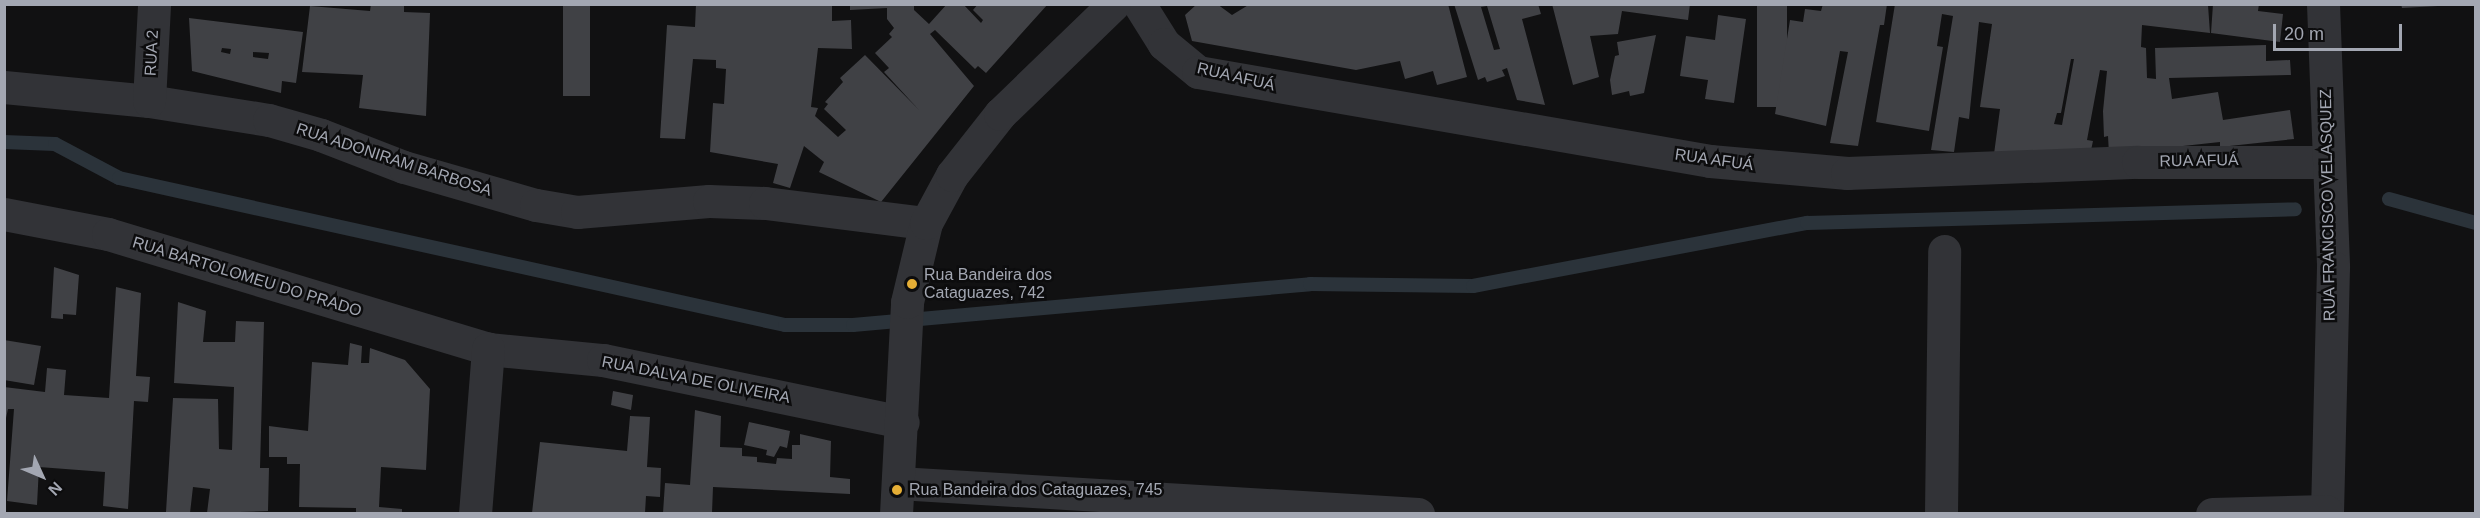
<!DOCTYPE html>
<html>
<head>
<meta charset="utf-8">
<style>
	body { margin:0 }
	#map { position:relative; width:2480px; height:518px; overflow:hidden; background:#111112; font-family:Helvetica,sans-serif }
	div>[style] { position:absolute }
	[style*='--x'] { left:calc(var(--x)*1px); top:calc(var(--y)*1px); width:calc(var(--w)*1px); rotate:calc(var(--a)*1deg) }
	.stream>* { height:14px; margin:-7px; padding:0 7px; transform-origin:7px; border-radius:7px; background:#2b333a }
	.building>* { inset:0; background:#404145; transform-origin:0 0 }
	.minor>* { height:33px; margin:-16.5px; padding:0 16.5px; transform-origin:16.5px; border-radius:16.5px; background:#323337 }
	.tertiary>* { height:33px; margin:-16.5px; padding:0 16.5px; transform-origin:16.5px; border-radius:16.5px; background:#323337 }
	.dots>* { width:16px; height:16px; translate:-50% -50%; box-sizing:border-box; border:3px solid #0c0c0d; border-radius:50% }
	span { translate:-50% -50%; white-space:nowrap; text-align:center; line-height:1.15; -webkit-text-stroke:5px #0c0c0d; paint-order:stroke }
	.street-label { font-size:16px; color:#a3a7b2 }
	.poi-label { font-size:16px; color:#a3a7b2 }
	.left { translate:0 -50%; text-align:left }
	.frame { position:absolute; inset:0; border:6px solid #a3a7b2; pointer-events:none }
	.north { position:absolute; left:12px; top:446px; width:60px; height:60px; -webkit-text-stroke:4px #0c0c0d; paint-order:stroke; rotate:134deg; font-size:16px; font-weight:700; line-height:24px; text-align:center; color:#a3a7b2 }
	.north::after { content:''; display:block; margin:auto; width:21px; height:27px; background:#a3a7b2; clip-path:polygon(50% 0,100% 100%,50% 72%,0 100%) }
	.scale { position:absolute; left:2273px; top:24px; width:129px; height:27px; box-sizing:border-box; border:3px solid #a3a7b2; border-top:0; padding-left:8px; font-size:18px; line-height:21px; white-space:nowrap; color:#a3a7b2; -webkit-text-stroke:4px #0c0c0d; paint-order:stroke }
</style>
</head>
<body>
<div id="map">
	<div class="stream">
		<div style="--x:4;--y:142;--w:51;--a:2.2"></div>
		<div style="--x:55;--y:144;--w:72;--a:28"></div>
		<div style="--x:119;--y:178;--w:682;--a:12.45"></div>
		<div style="--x:785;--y:325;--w:68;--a:0"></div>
		<div style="--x:853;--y:325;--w:459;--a:-5.1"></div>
		<div style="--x:1310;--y:284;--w:163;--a:0.7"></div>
		<div style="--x:1473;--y:286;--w:340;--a:-10.7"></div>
		<div style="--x:1807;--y:223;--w:488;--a:-1.6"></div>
		<div style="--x:2389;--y:199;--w:90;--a:15.4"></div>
	</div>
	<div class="building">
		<div style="clip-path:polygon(371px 4px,404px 4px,404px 12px,430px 13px,426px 116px,359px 108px,363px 75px,302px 72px,310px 6px,370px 11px)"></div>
		<div style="left:563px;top:4px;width:27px;height:92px"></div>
		<div style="clip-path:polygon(696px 4px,832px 4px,832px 21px,851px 20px,852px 49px,818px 48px,811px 107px,818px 108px,815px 116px,838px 137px,846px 130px,824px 109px,828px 104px,825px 102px,843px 82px,840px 78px,865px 55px,919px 110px,884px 72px,889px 68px,875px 53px,892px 37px,889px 34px,894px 28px,887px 19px,887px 8px,850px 10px,850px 4px,914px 4px,914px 10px,929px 24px,947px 4px,963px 4px,981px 23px,983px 20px,973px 10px,978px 4px,1048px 4px,986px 73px,978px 66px,975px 69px,935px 30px,930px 34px,974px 86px,881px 202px,819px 172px,824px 162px,804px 146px,790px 188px,773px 183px,778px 164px,710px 152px,713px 103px,724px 104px,726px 69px,716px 68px,716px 60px,693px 59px,685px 139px,660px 138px,667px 25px,695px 27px)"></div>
		<div style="clip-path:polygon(1197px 4px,1217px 4px,1232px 15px,1250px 4px,1448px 4px,1467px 77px,1437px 85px,1433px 71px,1405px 79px,1400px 61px,1356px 70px,1192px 41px,1185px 15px)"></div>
		<div style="clip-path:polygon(evenodd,1454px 4px,1538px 4px,1541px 14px,1522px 19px,1545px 105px,1517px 100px,1507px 68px,1502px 70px,1505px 76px,1487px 82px,1485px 77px,1478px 80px,1454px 4px,1487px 6px,1500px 49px,1494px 50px,1481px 7px,1487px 6px)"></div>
		<div style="clip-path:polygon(1552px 4px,1690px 4px,1688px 20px,1622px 11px,1618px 34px,1590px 36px,1599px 77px,1573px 85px)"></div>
		<div style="left:1757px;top:4px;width:30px;height:103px"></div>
		<div style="clip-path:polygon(1823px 4px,1887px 4px,1884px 25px,1880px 25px,1858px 146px,1830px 143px,1848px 52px,1840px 51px,1826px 126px,1775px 114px,1790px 20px,1803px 22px,1805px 9px,1821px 11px)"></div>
		<div style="clip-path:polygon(evenodd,1895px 4px,2208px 5px,2210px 33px,2142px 25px,2141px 47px,2146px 48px,2147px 78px,2156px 79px,2155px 48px,2266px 45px,2266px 61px,2290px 60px,2291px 75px,2169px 78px,2172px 99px,2218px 92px,2223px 120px,2290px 110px,2294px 139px,2220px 147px,2220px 142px,2109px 154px,2108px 136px,2104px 137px,2103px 111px,2107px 71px,2100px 70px,2087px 140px,2093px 141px,2090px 155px,1994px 154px,2000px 109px,1980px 107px,1992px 24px,1979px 22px,1969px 119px,1959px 117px,1954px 152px,1931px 150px,1953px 16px,1942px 14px,1937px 46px,1943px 47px,1929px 131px,1876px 122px,1895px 4px,2071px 59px,2074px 59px,2062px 125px,2054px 124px,2057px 113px,2061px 113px,2071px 59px)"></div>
		<div style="clip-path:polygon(2213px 4px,2259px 4px,2258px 11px,2283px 14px,2280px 42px,2211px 33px)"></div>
		<div style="clip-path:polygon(2401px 4px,2438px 4px,2438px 6px,2402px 8px)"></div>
		<div style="clip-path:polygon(1718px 15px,1746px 19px,1734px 103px,1705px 99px,1708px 80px,1680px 76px,1686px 36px,1715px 40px)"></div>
		<div style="clip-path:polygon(evenodd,189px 18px,303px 32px,296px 83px,282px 81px,281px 93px,192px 71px,189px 18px,222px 48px,231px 49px,230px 54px,221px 52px,222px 48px,189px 18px,253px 52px,269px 53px,268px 59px,253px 57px,253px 52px)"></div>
		<div style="clip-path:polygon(1656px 35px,1644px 93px,1630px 96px,1629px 91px,1612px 95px,1610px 80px,1615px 56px,1619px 55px,1617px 42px)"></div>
		<div style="clip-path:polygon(54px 267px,79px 275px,76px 315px,63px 314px,63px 319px,51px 318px)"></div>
		<div style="clip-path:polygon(116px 287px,141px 293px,136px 376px,150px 377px,148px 402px,134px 401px,128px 509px,103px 506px,105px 472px,39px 467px,37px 505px,7px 501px,14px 409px,8px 409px,4px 427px,4px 387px,45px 392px,47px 368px,66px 370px,64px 395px,109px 398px)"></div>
		<div style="clip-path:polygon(178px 302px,206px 311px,203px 342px,235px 342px,236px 321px,264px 322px,260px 468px,269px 468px,268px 511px,207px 513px,210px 489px,193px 487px,190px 513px,166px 512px,173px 398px,218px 399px,219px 449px,232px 450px,234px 387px,174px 383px)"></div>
		<div style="clip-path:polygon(4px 340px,41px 346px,34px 385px,4px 380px)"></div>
		<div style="clip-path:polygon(350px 343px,362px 346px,361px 363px,369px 363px,370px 348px,405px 360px,430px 389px,426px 470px,381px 467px,379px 507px,402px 509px,402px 513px,356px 513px,356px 508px,299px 507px,300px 464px,287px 464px,287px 457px,269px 457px,269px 426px,308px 431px,312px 362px,348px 365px)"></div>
		<div style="clip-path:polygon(613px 391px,633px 395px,631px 410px,611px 405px)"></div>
		<div style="clip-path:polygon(695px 410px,721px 416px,720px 447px,742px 448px,742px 456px,757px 457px,757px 462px,776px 464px,777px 458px,792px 459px,792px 445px,800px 445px,800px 434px,831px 441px,830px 477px,850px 479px,850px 494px,713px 487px,712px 513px,663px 513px,665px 483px,690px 485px)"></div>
		<div style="clip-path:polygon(630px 416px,650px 417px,647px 467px,661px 468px,660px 497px,646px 496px,645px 513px,532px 513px,540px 442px,627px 451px)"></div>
		<div style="clip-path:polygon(749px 422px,790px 431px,787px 448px,780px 446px,774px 457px,766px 455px,767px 450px,744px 445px)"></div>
	</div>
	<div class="minor">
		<div style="--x:1139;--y:4;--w:47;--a:58"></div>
		<div style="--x:1164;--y:44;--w:44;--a:39.5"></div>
		<div style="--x:1198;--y:72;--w:520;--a:9.86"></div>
		<div style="--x:1710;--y:161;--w:138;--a:5"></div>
		<div style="--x:1847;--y:173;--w:291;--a:-2.2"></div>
		<div style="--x:2138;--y:162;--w:190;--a:0"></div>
		<div style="--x:2323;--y:4;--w:263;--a:87.8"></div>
		<div style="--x:2333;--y:267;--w:247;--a:91.4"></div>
		<div style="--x:4;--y:87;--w:146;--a:5.5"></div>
		<div style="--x:149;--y:101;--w:121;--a:9"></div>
		<div style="--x:269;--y:120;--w:54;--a:16.1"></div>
		<div style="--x:321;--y:135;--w:89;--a:21.1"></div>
		<div style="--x:404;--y:167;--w:137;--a:16.1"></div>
		<div style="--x:536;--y:205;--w:42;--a:9.7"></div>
		<div style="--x:577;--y:212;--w:132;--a:-4.8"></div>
		<div style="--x:709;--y:201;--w:56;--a:2"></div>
		<div style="--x:765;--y:203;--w:162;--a:7.1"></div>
		<div style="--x:149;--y:101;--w:97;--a:-87"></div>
		<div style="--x:4;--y:214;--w:106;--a:10.9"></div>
		<div style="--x:108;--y:234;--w:397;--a:16.8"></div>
		<div style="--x:488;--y:349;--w:116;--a:5.5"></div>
		<div style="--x:603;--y:360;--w:306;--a:11.7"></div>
		<div style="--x:898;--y:483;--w:521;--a:3.41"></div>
		<div style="--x:475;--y:514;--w:166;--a:-85.5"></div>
		<div style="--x:1941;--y:514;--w:263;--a:-89.3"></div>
		<div style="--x:2212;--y:514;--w:114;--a:-1.5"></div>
	</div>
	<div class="tertiary">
		<div style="--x:896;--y:514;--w:212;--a:-87"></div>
		<div style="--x:907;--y:302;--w:81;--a:-76.5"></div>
		<div style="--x:926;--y:223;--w:55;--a:-61.6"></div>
		<div style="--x:952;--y:175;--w:78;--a:-51.8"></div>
		<div style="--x:1000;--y:114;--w:158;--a:-44"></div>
	</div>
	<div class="dots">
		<div style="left:912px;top:284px;background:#e5ae36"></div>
		<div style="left:897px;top:490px;background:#e5ae36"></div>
	</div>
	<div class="street-label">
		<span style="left:152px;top:53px;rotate:-87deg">RUA 2</span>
		<span style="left:1236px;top:77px;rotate:13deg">RUA AFUÁ</span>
		<span style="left:394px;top:160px;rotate:18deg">RUA ADONIRAM BARBOSA</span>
		<span style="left:1714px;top:160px;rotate:8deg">RUA AFUÁ</span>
		<span style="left:2199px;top:161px;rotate:-1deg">RUA AFUÁ</span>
		<span style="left:2328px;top:205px;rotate:-91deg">RUA FRANCISCO VELASQUEZ</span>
		<span style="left:247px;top:277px;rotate:17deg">RUA BARTOLOMEU DO PRADO</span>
		<span style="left:696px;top:380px;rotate:11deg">RUA DALVA DE OLIVEIRA</span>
	</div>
	<div class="poi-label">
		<span class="left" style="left:924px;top:284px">Rua Bandeira dos<br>Cataguazes, 742</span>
		<span class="left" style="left:909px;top:490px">Rua Bandeira dos Cataguazes, 745</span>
	</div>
	<div class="frame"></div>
	<div class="north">N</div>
	<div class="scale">20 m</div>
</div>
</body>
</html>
